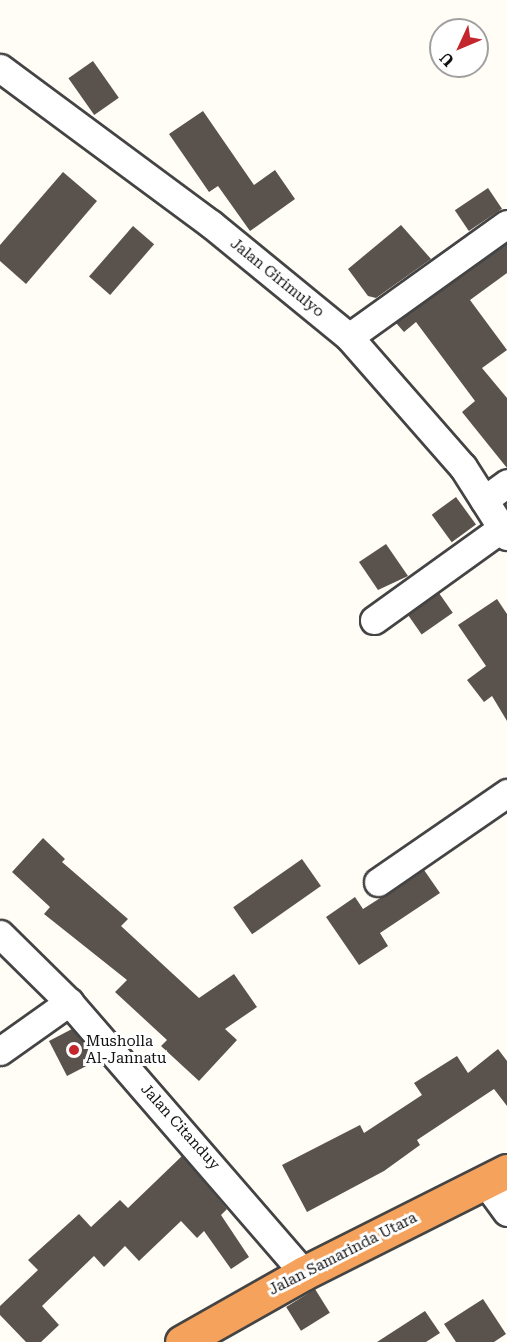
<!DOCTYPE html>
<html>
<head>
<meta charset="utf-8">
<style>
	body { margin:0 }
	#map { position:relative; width:507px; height:1342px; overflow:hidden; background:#fffdf5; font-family:"Roboto Serif",serif }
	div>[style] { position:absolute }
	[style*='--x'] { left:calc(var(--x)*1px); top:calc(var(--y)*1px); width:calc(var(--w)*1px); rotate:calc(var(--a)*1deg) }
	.building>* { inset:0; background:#5a524d; transform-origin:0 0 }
	.roads { filter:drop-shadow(2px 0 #444) drop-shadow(-2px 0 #444) drop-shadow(0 2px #444) drop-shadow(0 -2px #444) }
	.minor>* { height:27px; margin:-13.5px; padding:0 13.5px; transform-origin:13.5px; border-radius:13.5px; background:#fff }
	.highway>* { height:33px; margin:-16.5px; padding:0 16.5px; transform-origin:16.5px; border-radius:16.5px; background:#f5a25d }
	.dots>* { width:16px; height:16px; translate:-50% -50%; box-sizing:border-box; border:3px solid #fff; border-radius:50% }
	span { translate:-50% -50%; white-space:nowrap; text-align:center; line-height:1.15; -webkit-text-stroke:6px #fff; paint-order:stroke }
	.street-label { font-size:15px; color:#111 }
	.poi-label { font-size:15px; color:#111 }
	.left { translate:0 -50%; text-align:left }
	.north { position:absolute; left:429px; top:18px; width:60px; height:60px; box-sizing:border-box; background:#fff; border:2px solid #a0a0a0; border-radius:50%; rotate:226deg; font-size:16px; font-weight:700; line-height:24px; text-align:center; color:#111 }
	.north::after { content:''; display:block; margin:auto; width:21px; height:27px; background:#c4262e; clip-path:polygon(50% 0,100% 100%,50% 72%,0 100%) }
</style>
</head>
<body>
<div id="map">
	<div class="building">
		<div style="left:93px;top:61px;width:45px;height:30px;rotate:55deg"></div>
		<div style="clip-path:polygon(203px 111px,254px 185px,275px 170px,295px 199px,250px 231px,218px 186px,209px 192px,169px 134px)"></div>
		<div style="clip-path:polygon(63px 172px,97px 201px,26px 284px,0 261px,0 245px)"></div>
		<div style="left:488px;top:188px;width:25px;height:40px;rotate:56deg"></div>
		<div style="clip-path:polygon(401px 225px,431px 259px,376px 298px,368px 296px,348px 269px)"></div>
		<div style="left:133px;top:226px;width:28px;height:67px;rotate:41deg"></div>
		<div style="clip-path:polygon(507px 243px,507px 273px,470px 300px,507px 350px,482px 368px,507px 398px,507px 468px,462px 412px,475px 401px,416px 322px,404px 332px,396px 323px)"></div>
		<div style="left:456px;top:497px;width:34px;height:30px;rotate:54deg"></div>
		<div style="clip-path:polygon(386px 544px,408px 576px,378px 590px,359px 562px)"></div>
		<div style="left:439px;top:593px;width:24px;height:38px;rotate:55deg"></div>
		<div style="clip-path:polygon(497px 599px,507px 614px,507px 721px,492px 696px,484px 702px,467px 680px,486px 666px,458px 625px)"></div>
		<div style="clip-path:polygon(43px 838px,65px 859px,62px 862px,128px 919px,121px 926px,199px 998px,234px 974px,257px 1007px,225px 1029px,237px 1040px,199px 1081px,161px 1046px,167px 1040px,115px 992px,127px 980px,44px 914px,50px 907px,12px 872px)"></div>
		<div style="left:302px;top:859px;width:33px;height:84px;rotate:55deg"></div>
		<div style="clip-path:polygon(424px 870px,440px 893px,380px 933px,388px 946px,359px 965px,326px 917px,355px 897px,363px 909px)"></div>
		<div style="clip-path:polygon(72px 1029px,98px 1060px,67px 1076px,49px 1041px)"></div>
		<div style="clip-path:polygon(498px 1049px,507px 1061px,507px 1106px,494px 1089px,417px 1140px,420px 1145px,384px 1171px,307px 1212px,282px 1165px,360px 1125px,364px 1133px,422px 1095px,414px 1083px,457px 1056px,468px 1073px)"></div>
		<div style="clip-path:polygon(182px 1156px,227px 1209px,221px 1215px,249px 1257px,231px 1269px,204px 1231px,197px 1238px,181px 1221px,139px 1261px,125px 1246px,104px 1267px,94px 1256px,42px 1306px,59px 1325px,41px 1342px,26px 1342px,0 1315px,0 1306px,38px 1270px,28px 1260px,79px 1214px,91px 1227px,120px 1200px,128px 1208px)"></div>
		<div style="left:315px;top:1289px;width:28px;height:34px;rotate:58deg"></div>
		<div style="clip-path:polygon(483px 1299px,506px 1334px,494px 1342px,456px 1342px,444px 1324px)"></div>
		<div style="clip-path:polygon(425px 1311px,440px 1333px,426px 1342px,377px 1342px)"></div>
	</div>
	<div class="roads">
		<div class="minor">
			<div style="--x:0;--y:68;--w:262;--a:36.5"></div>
			<div style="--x:211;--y:224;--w:178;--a:39.3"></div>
			<div style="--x:349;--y:337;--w:173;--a:48.8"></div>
			<div style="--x:463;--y:467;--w:82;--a:57.5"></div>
			<div style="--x:349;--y:337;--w:194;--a:-35.6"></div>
			<div style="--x:484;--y:500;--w:29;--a:-36"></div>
			<div style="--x:374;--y:620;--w:158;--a:-35.7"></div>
			<div style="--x:378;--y:882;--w:157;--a:-34.6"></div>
			<div style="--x:0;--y:934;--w:97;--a:44.6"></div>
			<div style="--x:69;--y:1002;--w:359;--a:49.1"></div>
			<div style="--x:0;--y:1051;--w:85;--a:-35.4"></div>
			<div style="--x:485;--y:1182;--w:37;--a:54"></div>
		</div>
		<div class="highway">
			<div style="--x:182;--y:1342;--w:140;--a:-29.5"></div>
			<div style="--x:304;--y:1273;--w:227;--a:-26.7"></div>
		</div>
	</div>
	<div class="dots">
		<div style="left:74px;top:1050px;background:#c4262e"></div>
	</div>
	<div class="street-label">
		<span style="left:277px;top:278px;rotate:39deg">Jalan Girimulyo</span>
		<span style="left:180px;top:1127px;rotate:48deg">Jalan Citanduy</span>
		<span style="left:343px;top:1254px;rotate:-27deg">Jalan Samarinda Utara</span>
	</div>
	<div class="poi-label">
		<span class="left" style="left:86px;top:1050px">Musholla<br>Al-Jannatu</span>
	</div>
	<div class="north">U</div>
</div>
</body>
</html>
